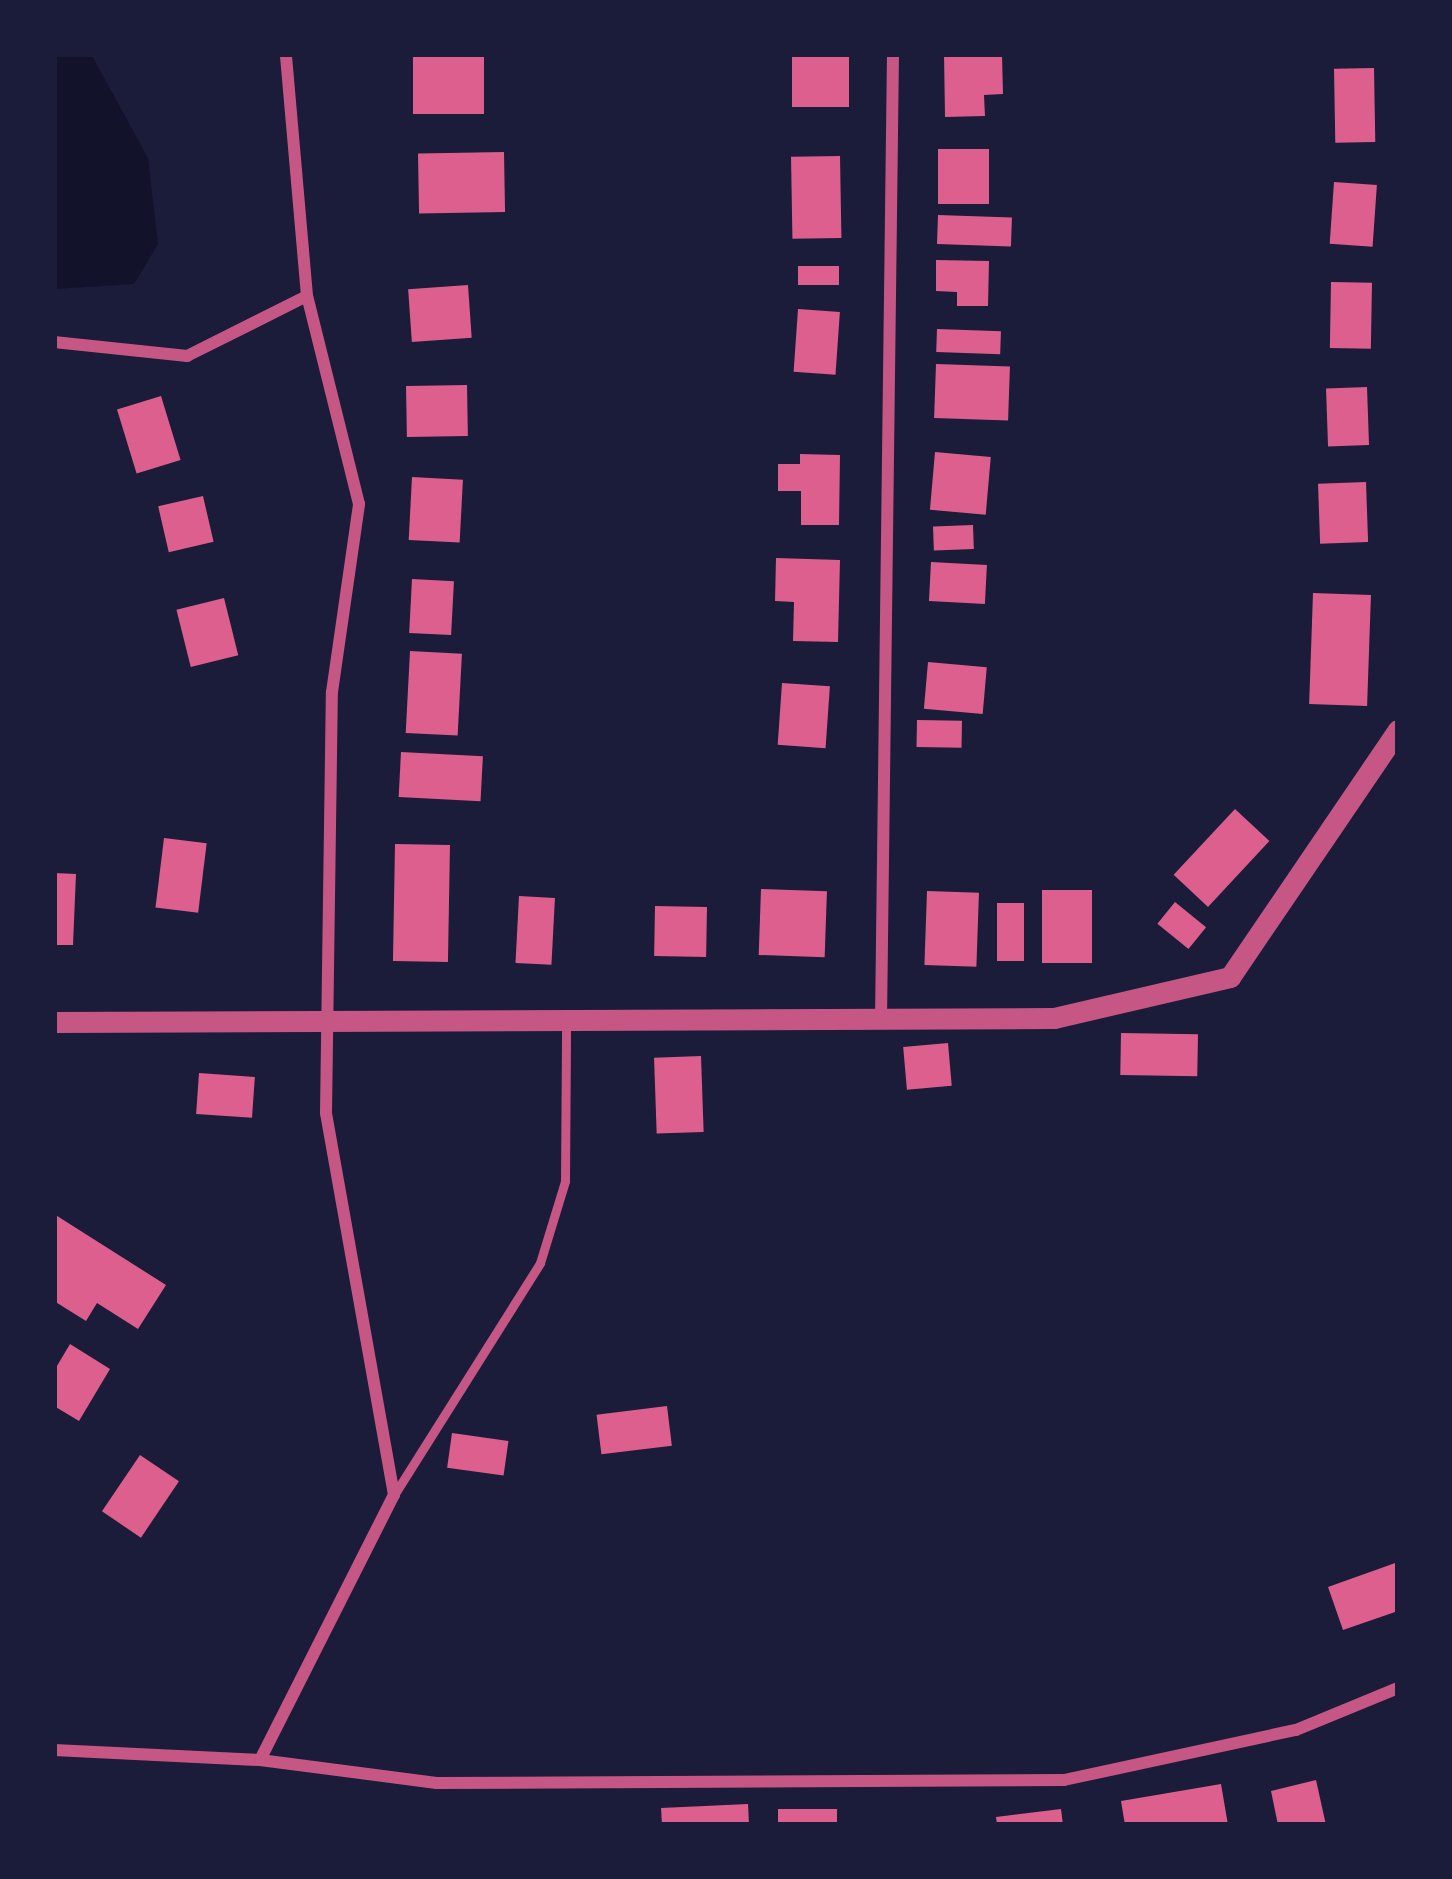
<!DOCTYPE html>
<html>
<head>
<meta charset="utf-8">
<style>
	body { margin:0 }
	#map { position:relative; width:1452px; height:1879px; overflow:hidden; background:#1b1b3a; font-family:"Roboto Serif",serif }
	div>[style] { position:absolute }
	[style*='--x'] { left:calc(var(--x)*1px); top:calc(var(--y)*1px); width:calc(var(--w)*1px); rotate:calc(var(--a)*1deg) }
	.water>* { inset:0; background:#12122b }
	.building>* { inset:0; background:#dd5f8e; transform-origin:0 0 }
	.service>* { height:9px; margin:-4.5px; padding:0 4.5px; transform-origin:4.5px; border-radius:4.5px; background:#c65784 }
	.minor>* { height:12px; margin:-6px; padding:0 6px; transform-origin:6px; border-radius:6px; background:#c65784 }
	.tertiary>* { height:21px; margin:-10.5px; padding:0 10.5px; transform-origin:10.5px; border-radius:10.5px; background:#c65784 }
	span { translate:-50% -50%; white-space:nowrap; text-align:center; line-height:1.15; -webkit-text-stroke:12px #1b1b3a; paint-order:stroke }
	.frame { position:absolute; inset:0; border:57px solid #1b1b3a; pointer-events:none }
</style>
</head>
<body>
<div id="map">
	<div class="water">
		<div style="clip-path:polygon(54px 54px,91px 54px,148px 158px,158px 244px,134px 284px,54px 289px)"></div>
	</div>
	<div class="building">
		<div style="left:413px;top:54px;width:71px;height:60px"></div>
		<div style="left:792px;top:54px;width:57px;height:53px"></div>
		<div style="clip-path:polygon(944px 54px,1002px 54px,1003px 94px,984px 95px,985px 116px,945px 117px)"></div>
		<div style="left:1374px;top:68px;width:74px;height:40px;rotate:89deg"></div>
		<div style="left:938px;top:149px;width:51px;height:55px"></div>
		<div style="left:504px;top:152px;width:60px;height:86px;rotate:89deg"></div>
		<div style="left:840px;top:156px;width:82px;height:49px;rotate:89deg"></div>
		<div style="left:1334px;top:182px;width:43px;height:62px;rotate:4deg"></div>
		<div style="left:938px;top:215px;width:74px;height:29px;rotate:2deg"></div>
		<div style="clip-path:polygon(936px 260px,989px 261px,988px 306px,957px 306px,957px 292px,936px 291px)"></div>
		<div style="left:839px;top:266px;width:19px;height:41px;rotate:90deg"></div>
		<div style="left:1331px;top:282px;width:41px;height:66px;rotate:1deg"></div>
		<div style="left:468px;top:285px;width:53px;height:60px;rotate:86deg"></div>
		<div style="left:798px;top:309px;width:42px;height:63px;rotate:4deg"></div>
		<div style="left:937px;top:329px;width:64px;height:23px;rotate:2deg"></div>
		<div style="left:936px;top:364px;width:74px;height:54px;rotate:2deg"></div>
		<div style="left:467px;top:385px;width:51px;height:61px;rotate:89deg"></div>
		<div style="left:1367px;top:387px;width:58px;height:41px;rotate:88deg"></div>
		<div style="left:161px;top:396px;width:67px;height:46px;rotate:73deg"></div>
		<div style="left:935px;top:452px;width:56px;height:58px;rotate:5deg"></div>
		<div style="clip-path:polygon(800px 454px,840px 455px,839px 525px,801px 525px,801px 491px,778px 491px,778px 464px,800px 464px)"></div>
		<div style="left:412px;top:477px;width:51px;height:63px;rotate:3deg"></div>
		<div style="left:1366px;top:482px;width:60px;height:48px;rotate:88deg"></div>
		<div style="left:203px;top:496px;width:47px;height:46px;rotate:77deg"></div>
		<div style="left:973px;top:525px;width:24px;height:40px;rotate:88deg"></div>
		<div style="clip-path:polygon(776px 558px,840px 560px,838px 642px,793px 641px,794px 602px,775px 601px)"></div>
		<div style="left:931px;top:562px;width:56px;height:39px;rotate:3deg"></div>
		<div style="left:412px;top:579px;width:42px;height:54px;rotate:3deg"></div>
		<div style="left:1313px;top:593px;width:58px;height:111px;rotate:2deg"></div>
		<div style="left:224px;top:598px;width:59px;height:49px;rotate:76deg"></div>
		<div style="left:410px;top:651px;width:52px;height:82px;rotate:3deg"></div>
		<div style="left:928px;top:662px;width:59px;height:47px;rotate:5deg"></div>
		<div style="left:782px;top:683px;width:48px;height:62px;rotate:4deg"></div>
		<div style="left:917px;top:720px;width:45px;height:27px;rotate:1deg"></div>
		<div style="left:401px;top:752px;width:82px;height:45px;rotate:3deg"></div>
		<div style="left:1235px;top:809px;width:47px;height:90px;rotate:43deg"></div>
		<div style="left:164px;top:838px;width:43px;height:70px;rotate:7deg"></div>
		<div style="left:395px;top:844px;width:55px;height:117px;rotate:1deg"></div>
		<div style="clip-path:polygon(54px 873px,76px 874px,73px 945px,54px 945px)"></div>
		<div style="left:761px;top:889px;width:66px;height:66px;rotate:2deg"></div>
		<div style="left:1042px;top:890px;width:50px;height:73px"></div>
		<div style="left:927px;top:891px;width:52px;height:74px;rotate:2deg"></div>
		<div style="left:519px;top:896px;width:36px;height:67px;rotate:3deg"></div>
		<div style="left:1175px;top:902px;width:40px;height:28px;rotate:39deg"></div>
		<div style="left:1024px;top:903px;width:58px;height:27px;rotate:90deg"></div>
		<div style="left:655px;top:906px;width:52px;height:50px;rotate:1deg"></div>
		<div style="left:1121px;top:1033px;width:77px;height:42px;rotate:1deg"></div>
		<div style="left:948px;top:1043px;width:43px;height:45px;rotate:85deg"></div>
		<div style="left:701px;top:1056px;width:76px;height:47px;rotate:88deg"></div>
		<div style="left:199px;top:1073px;width:56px;height:41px;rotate:4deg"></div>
		<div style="clip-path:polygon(54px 1214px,166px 1285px,138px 1329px,97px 1303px,86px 1321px,54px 1301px)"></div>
		<div style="clip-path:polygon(70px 1344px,110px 1369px,79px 1421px,54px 1406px,54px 1371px)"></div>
		<div style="left:667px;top:1406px;width:40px;height:71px;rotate:83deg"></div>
		<div style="left:452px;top:1433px;width:57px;height:35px;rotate:8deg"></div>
		<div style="left:140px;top:1455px;width:47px;height:68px;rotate:34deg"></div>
		<div style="clip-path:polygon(1398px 1562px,1398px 1611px,1343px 1630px,1328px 1587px)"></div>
		<div style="clip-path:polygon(1316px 1780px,1326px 1825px,1278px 1825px,1271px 1791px)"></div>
		<div style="clip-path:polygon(1221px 1784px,1228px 1825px,1125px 1825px,1121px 1801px)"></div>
		<div style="clip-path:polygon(748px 1804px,749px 1825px,662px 1825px,661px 1808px)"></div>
		<div style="left:778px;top:1809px;width:59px;height:16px"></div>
		<div style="clip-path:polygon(1061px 1809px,1063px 1825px,997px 1825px,996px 1817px)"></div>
	</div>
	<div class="service">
		<div style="--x:394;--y:1495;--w:274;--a:-57.8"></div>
		<div style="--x:540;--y:1263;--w:86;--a:-73"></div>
		<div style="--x:565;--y:1181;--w:157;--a:-89.6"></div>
	</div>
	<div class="minor">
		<div style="--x:54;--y:342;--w:134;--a:6"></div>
		<div style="--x:187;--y:356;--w:134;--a:-26.6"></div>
		<div style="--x:881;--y:1021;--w:967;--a:-89.29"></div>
		<div style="--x:54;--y:1750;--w:206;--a:2.8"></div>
		<div style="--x:260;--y:1760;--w:178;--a:7.4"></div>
		<div style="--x:437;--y:1783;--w:627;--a:-0.27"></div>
		<div style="--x:1064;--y:1780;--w:237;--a:-12.2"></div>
		<div style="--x:1296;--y:1730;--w:110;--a:-22.4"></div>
		<div style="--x:260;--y:1760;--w:297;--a:-63.2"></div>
		<div style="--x:394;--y:1495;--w:388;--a:-100.1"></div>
		<div style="--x:326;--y:1113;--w:421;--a:-89.2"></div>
		<div style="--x:332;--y:692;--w:190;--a:-81.8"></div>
		<div style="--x:359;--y:504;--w:214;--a:-104"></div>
		<div style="--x:307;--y:296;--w:243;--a:-95"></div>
	</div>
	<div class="tertiary">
		<div style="--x:54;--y:1022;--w:1000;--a:-0.23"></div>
		<div style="--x:1054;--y:1018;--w:181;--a:-13.1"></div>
		<div style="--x:1230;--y:977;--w:299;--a:-55.8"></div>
	</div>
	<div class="frame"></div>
</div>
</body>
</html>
